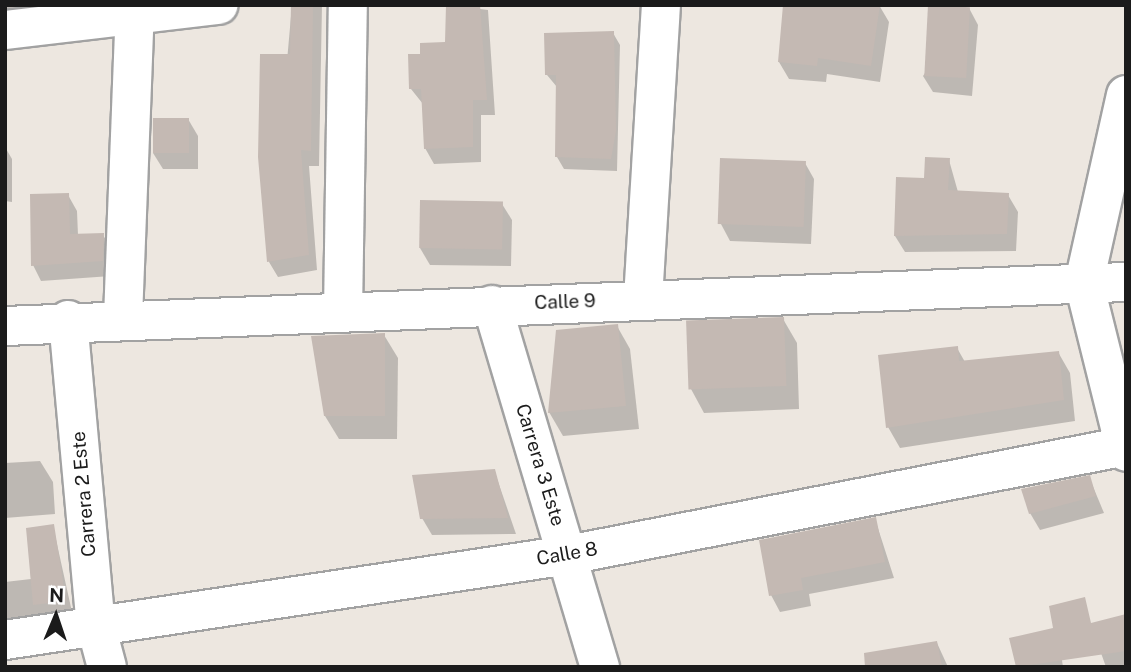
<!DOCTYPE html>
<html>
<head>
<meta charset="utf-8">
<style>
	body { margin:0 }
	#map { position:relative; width:1131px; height:672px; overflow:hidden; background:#ede7e0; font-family:"Public Sans",sans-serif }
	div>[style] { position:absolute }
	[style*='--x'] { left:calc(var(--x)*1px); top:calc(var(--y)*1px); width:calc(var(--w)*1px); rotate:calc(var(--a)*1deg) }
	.shadow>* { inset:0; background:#0003; transform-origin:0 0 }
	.building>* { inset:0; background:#c4b9b3; transform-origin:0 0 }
	.roads { filter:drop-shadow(2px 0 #a2a2a2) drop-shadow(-2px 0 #a2a2a2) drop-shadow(0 2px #a2a2a2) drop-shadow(0 -2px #a2a2a2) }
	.minor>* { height:38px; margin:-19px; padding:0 19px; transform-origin:19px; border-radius:19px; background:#fff }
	span { translate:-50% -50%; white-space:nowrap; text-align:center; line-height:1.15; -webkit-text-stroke:5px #fff; paint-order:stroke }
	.street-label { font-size:19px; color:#1b1b1b }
	.frame { position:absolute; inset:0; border:7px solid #1b1b1b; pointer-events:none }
	.north { position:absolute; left:21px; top:581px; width:70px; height:70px; -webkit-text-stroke:5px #fff; paint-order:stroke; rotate:2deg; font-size:19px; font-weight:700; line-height:28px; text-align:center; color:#1b1b1b }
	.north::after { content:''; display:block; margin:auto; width:24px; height:32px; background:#1b1b1b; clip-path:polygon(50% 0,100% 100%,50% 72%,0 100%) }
</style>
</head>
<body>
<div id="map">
	<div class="shadow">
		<div style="left:5px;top:5px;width:26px;height:19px"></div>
		<div style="clip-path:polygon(292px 5px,322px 5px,319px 166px,309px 166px,317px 270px,278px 277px,269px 262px)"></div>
		<div style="clip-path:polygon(448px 5px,488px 10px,495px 115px,481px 115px,481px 162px,434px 164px,425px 148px,423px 104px,411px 89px,422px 55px,447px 44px)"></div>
		<div style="clip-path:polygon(879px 5px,889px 22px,880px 82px,827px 74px,826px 82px,789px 79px,779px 62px)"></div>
		<div style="clip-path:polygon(969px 8px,978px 25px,972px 96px,933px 92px,923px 76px)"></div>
		<div style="clip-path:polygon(613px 33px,620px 45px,617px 171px,564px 169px,557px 157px,557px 87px,547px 75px)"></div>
		<div style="clip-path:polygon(188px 119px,198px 136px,198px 169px,163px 169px,153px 153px)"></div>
		<div style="clip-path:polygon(5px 147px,12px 159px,12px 202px,5px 201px)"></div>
		<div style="clip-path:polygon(949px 160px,958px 192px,1008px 195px,1018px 212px,1016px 251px,905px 252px,895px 236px,926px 180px)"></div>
		<div style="clip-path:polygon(805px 163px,814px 179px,811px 244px,730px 241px,721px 224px)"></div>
		<div style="clip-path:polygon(68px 195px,77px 211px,78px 235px,103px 235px,112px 250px,111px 276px,41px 281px,33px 265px)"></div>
		<div style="clip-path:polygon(502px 204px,512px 220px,511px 266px,430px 265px,420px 248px)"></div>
		<div style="clip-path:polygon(783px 319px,797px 343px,799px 409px,704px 413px,691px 389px)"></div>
		<div style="clip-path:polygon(617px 326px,630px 349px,639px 429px,563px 436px,549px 412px)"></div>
		<div style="clip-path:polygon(384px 335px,398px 358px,397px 439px,339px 439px,325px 416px)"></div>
		<div style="clip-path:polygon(957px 348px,965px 362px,1058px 352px,1070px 373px,1075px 421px,900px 448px,888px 427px)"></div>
		<div style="clip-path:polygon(40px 461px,53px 482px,55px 514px,5px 518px,5px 463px)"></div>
		<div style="clip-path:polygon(494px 470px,516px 534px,432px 535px,422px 518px)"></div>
		<div style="clip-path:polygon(1089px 477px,1104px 513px,1040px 530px,1030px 513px)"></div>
		<div style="clip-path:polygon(875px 519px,894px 578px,809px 594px,811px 606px,780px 612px,771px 595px)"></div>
		<div style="clip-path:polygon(53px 526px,72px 612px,5px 621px,5px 582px,31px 579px,28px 530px)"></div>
		<div style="clip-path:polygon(1126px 616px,1126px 667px,1106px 667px,1091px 625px)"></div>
		<div style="clip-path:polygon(937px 643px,948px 667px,877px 667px)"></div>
		<div style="clip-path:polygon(1060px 647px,1063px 667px,1018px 667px)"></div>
	</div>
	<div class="building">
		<div style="clip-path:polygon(291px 5px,313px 5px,311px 151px,301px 150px,309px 255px,267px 262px,258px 157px,260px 54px,290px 54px)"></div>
		<div style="clip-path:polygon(446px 5px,480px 5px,487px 100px,473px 100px,473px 147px,424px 149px,421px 89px,409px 89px,408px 54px,420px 54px,420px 43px,445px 42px)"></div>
		<div style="clip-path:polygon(783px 5px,880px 5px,871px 66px,818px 58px,817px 66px,778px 62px)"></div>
		<div style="left:928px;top:5px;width:42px;height:71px;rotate:3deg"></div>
		<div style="clip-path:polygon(614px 31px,616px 131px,611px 159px,555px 157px,556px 75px,545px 75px,544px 33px)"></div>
		<div style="left:153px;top:118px;width:36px;height:35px"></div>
		<div style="clip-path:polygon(925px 157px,950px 158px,948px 190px,1009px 193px,1007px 234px,894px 236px,896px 177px,924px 178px)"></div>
		<div style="left:720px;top:158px;width:86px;height:66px;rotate:2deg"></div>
		<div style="clip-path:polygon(69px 193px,70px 234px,104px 233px,103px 261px,31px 266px,30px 194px)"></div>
		<div style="left:420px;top:200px;width:83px;height:48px;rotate:1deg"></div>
		<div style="left:784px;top:317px;width:69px;height:98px;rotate:88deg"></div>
		<div style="clip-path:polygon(618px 324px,626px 406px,548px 413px,556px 330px)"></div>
		<div style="clip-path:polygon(385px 333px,385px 416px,324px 416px,311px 336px)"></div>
		<div style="clip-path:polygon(958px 346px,959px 361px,1059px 351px,1064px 400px,886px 428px,878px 355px)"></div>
		<div style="clip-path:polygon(495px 469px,508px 518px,420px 519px,412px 475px)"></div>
		<div style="clip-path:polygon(1090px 475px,1096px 496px,1029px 514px,1021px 489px)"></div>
		<div style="clip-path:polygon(876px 517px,885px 562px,801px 578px,803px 590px,769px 596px,759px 540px)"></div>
		<div style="clip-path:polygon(54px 524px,66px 601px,33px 605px,26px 528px)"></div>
		<div style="clip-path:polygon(1085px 597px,1091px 623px,1126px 614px,1126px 651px,1016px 667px,1009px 638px,1053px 628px,1049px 606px)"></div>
		<div style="clip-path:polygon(937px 641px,942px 667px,865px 667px,864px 653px)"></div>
	</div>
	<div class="roads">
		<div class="minor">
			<div style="--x:5;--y:30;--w:215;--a:-6.7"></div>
			<div style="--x:1126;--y:95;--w:193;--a:102.6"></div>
			<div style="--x:1084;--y:283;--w:174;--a:76"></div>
			<div style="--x:643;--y:299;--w:295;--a:-86.5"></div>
			<div style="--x:492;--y:305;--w:378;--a:73.4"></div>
			<div style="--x:343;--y:312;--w:307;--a:-89.1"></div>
			<div style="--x:123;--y:318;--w:313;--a:-87.8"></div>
			<div style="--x:68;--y:320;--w:307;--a:84.8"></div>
			<div style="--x:96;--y:626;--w:42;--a:75"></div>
			<div style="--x:5;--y:326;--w:1122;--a:-2.25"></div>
			<div style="--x:5;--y:640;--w:569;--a:-8.59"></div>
			<div style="--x:568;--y:555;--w:569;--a:-11.05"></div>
		</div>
	</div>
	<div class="street-label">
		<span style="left:565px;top:302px;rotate:-2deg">Calle 9</span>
		<span style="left:540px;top:465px;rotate:73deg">Carrera 3 Este</span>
		<span style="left:84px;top:494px;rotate:-95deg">Carrera 2 Este</span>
		<span style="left:567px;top:554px;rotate:-10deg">Calle 8</span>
	</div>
	<div class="frame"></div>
	<div class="north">N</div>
</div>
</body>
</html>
